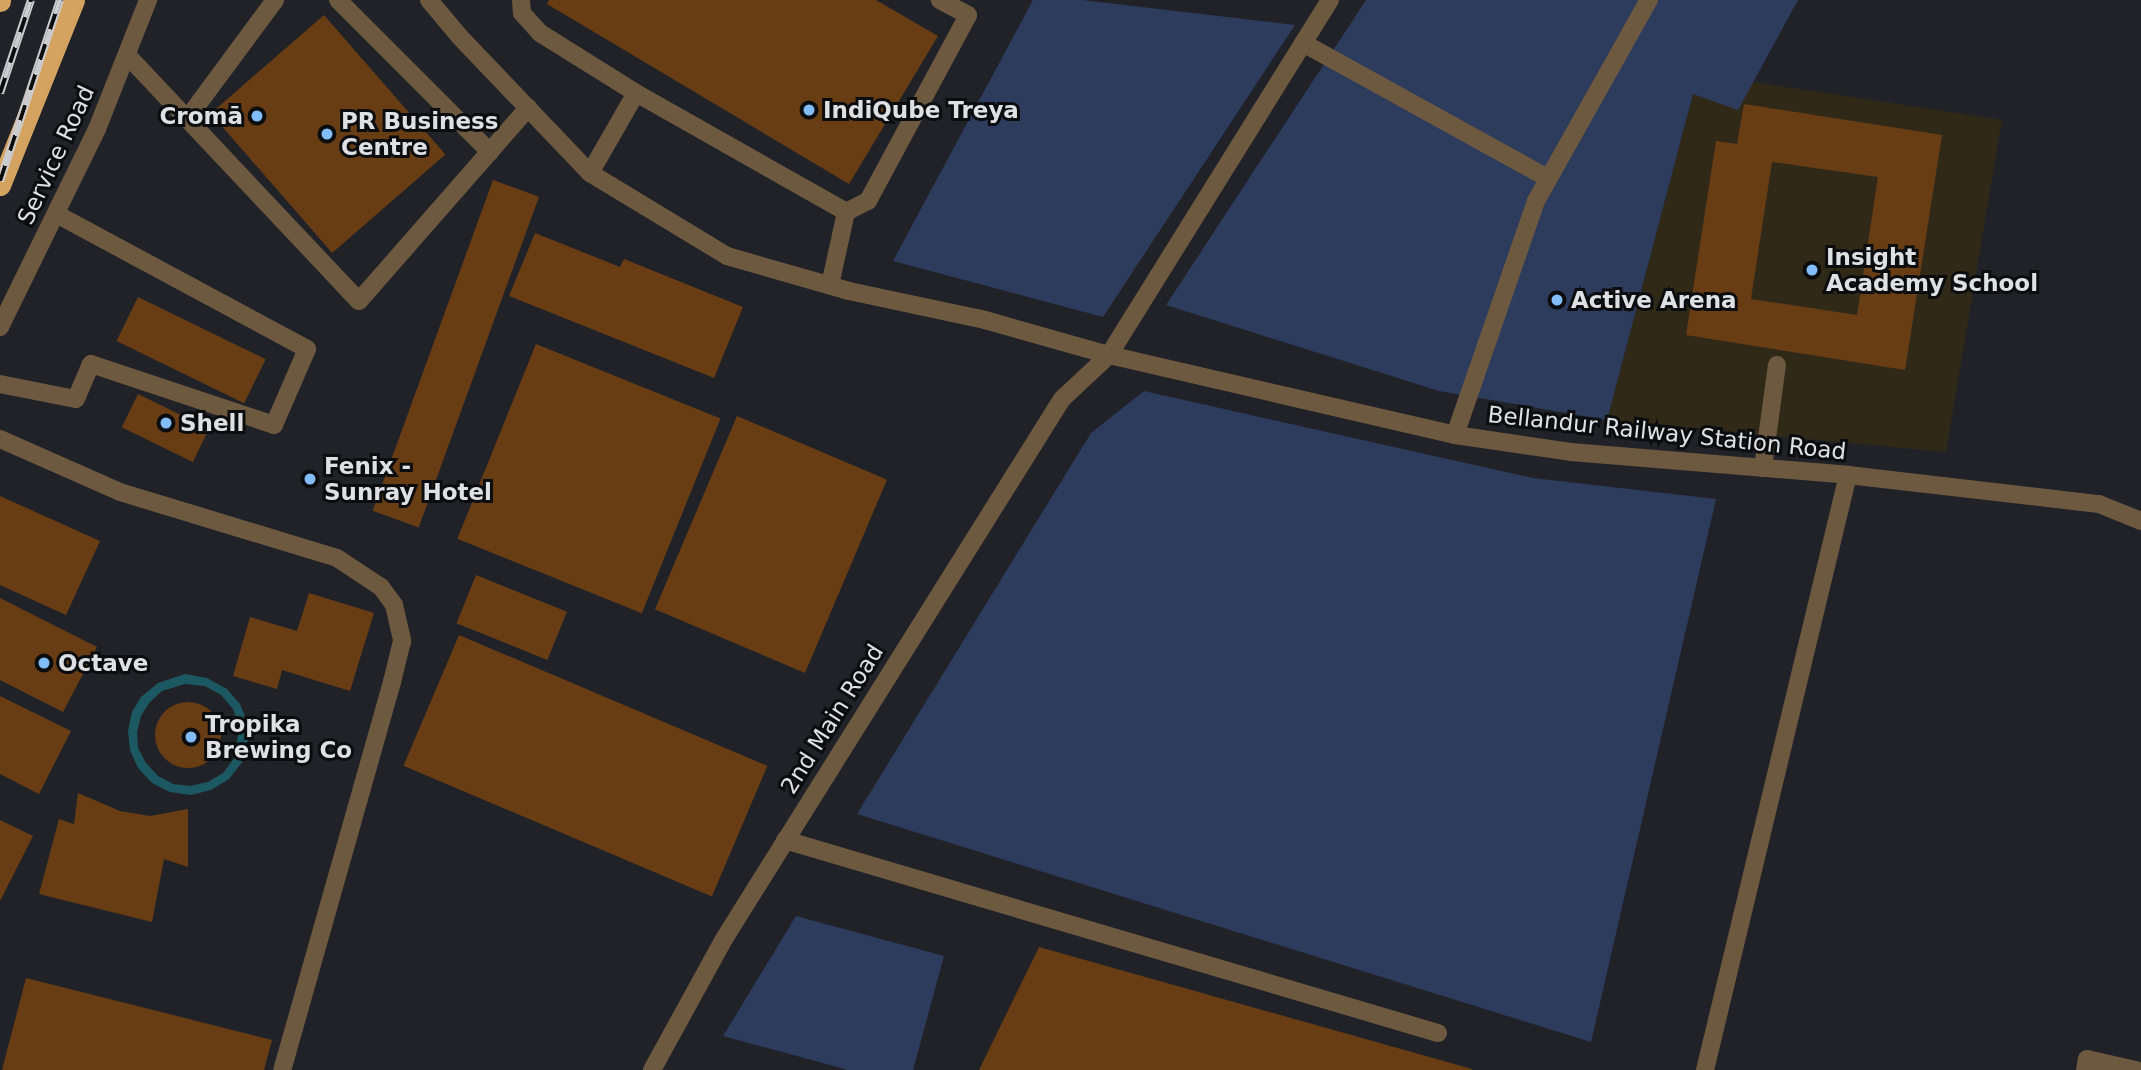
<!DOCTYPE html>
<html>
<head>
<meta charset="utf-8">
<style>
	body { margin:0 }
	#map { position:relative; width:2141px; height:1070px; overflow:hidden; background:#202228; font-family:"DejaVu Sans",sans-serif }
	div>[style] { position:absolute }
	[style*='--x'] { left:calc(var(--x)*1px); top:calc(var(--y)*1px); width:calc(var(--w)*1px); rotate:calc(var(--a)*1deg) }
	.education>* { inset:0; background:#302918 }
	.green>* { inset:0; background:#2d3b5d }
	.water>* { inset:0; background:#1c5861 }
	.building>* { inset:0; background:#693d14; transform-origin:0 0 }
	.round { border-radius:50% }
	.minor>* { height:18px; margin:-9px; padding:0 9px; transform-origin:9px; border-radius:9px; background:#6c593f }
	.highway>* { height:21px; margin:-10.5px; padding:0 10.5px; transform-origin:10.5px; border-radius:10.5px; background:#d4a360 }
	.rail>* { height:8px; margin-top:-4px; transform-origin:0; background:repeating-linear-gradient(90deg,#0b0c0e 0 16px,#cbccd0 0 32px); box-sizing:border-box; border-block:2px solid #cbccd0 }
	.dots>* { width:19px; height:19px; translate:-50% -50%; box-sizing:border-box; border:4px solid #0b0c0e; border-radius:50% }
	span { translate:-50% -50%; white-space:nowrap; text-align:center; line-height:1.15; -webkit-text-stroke:6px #0b0c0e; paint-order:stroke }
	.poi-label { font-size:23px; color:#dfe0e4; font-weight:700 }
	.left { translate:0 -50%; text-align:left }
	.right { translate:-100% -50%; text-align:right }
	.street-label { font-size:23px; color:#dfe0e4 }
</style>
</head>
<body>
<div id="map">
	<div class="education">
		<div style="clip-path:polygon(1753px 82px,2002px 120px,1946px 452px,1607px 420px,1693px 94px,1738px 109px)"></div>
	</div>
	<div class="green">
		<div style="clip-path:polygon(1033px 0,1082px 0,1295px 25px,1103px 317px,893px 261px)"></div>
		<div style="clip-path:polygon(1366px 0,1798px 0,1738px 110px,1693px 94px,1607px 420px,1439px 391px,1166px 305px)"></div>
		<div style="clip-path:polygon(1144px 391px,1533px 478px,1716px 499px,1591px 1042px,857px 814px,1091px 433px)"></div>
		<div style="clip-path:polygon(796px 916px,944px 956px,913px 1070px,848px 1070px,723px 1036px)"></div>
	</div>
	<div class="water">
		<div style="clip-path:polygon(evenodd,185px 674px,207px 678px,227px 689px,240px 704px,248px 724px,248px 740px,243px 761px,229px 779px,211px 790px,191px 795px,170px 792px,152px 783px,138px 768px,130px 750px,128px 731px,132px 712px,141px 697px,158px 683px,185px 674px,185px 684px,205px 686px,221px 695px,233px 709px,239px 726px,235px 757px,223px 773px,208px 782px,190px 786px,173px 784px,158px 776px,146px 763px,138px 748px,137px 732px,141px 716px,149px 703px,162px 691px,185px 684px)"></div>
	</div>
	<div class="building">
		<div style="clip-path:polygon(549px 0,876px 0,938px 36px,849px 184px,547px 4px)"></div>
		<div style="left:324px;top:15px;width:185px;height:150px;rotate:49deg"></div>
		<div style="clip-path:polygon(evenodd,1744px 104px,1942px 135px,1905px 370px,1686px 335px,1716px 141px,1737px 144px,1744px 104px,1772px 162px,1878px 177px,1857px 315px,1751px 299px,1772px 162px)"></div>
		<div style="left:493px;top:180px;width:49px;height:352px;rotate:20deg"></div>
		<div style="clip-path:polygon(535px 233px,620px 267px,624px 259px,743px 307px,714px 378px,509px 296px)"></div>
		<div style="left:138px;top:297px;width:142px;height:49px;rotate:26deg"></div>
		<div style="left:536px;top:344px;width:199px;height:210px;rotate:22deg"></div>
		<div style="left:138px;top:394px;width:79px;height:37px;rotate:26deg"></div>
		<div style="left:737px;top:416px;width:163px;height:210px;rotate:23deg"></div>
		<div style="clip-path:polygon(0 496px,100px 541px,66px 615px,0 585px)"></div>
		<div style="left:476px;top:575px;width:98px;height:52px;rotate:22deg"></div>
		<div style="clip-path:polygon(309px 593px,374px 613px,350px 691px,282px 670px,277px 689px,233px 676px,250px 617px,297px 631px)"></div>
		<div style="clip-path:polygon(0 598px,97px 647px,63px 712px,0 680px)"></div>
		<div style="left:459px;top:635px;width:335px;height:142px;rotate:23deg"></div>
		<div style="clip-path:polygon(0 696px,71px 731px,39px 794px,0 774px)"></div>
		<div class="round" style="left:155px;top:702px;width:66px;height:66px"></div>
		<div style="clip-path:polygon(78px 793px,120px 811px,150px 816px,188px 809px,188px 867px,164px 859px,152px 922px,39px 894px,59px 819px,74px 824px)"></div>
		<div style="clip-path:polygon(0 820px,33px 836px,0 901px)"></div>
		<div style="clip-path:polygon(1039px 947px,1472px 1069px,1472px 1070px,979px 1070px)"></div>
		<div style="clip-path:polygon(26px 978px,272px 1040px,264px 1070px,2px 1070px)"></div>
	</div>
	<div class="minor">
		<div style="--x:338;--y:0;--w:215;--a:45"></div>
		<div style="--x:429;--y:0;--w:47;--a:50.2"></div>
		<div style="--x:459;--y:36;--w:190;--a:46.3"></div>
		<div style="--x:590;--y:173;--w:160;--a:31.2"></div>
		<div style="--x:727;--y:256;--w:127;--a:16"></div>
		<div style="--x:849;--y:291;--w:139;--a:12"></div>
		<div style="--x:985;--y:320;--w:129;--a:15.8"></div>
		<div style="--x:1109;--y:355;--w:355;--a:13"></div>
		<div style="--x:1455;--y:435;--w:117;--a:8.3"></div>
		<div style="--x:1571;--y:452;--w:278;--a:4.7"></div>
		<div style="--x:1848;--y:475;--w:253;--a:6.6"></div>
		<div style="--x:2099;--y:504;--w:45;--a:22"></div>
		<div style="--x:521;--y:0;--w:13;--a:86"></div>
		<div style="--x:522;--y:13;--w:27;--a:48"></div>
		<div style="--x:540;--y:33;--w:113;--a:32"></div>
		<div style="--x:636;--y:93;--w:241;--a:29.5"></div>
		<div style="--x:1303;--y:43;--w:280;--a:28.9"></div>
		<div style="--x:127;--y:55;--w:338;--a:46.7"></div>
		<div style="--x:359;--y:301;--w:257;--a:-48.8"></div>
		<div style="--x:187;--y:119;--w:148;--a:-53.5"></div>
		<div style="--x:590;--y:173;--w:92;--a:-60.1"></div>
		<div style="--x:830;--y:285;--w:75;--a:-77.6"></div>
		<div style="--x:846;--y:212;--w:25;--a:-27"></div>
		<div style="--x:868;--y:201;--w:211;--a:-61.7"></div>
		<div style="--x:968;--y:15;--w:32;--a:-152"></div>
		<div style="--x:0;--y:327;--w:220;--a:-63.9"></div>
		<div style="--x:97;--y:129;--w:139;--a:-68.4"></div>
		<div style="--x:0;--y:384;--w:77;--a:11.2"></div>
		<div style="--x:76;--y:399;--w:38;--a:-67"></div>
		<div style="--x:91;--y:364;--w:193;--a:18.4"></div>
		<div style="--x:274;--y:425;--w:83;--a:-66.5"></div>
		<div style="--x:307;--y:349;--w:285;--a:-151.7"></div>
		<div style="--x:1455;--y:435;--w:248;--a:-70.9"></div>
		<div style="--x:1536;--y:201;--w:231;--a:-60.7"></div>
		<div style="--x:0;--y:439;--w:131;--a:23.8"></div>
		<div style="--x:120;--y:492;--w:227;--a:16.9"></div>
		<div style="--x:337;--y:558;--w:53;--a:33.4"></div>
		<div style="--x:381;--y:587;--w:22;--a:54"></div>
		<div style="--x:394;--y:605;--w:37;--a:77"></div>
		<div style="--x:402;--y:641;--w:42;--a:103.7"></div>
		<div style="--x:392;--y:682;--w:403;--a:105.8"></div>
		<div style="--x:1763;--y:468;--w:104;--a:-82.3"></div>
		<div style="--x:785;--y:840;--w:681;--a:16.47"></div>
		<div style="--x:652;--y:1070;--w:149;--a:-61.2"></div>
		<div style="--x:724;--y:939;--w:637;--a:-57.96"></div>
		<div style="--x:1062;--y:399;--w:64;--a:-43.1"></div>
		<div style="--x:1109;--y:355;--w:418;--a:-58.1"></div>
		<div style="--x:1705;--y:1070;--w:612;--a:-76.49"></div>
		<div style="--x:2085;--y:1070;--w:11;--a:-80"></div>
		<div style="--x:2087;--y:1059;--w:50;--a:12.7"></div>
	</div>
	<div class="highway">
		<div style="--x:0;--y:1;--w:1;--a:-90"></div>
		<div style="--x:0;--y:185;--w:199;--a:-68.2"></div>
	</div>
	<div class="rail">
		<div style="--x:0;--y:93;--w:98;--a:-71.6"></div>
		<div style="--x:0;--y:181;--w:191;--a:-71.7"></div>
	</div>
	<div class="dots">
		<div style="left:809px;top:110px;background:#83bcfb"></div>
		<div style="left:257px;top:116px;background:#83bcfb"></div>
		<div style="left:327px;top:134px;background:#83bcfb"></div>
		<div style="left:1812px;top:270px;background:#83bcfb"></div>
		<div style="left:1557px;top:300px;background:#83bcfb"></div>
		<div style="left:166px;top:423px;background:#83bcfb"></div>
		<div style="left:310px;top:479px;background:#83bcfb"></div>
		<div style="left:44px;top:663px;background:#83bcfb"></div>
		<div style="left:191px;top:737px;background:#83bcfb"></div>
	</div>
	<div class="poi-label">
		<span class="left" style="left:823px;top:110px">IndiQube Treya</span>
		<span class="right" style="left:243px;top:116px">Cromā</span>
		<span class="left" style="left:341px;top:134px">PR Business<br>Centre</span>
		<span class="left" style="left:1826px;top:270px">Insight<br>Academy School</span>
		<span class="left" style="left:1571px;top:300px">Active Arena</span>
		<span class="left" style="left:180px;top:423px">Shell</span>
		<span class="left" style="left:324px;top:479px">Fenix -<br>Sunray Hotel</span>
		<span class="left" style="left:58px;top:663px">Octave</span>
		<span class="left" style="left:205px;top:737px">Tropika<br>Brewing Co</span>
	</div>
	<div class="street-label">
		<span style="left:56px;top:155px;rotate:-65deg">Service Road</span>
		<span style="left:1667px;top:433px;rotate:6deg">Bellandur Railway Station Road</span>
		<span style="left:832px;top:719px;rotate:-58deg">2nd Main Road</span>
	</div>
</div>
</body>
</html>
